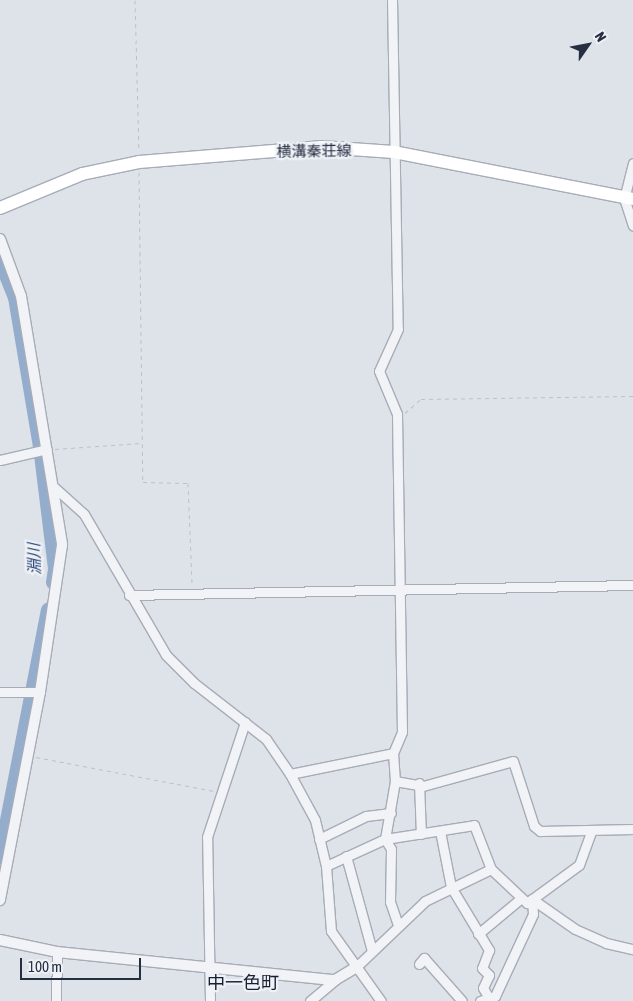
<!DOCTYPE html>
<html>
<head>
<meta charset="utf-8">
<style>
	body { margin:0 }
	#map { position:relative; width:633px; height:1001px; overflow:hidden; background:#dee2e9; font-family:"Asap Condensed","Noto Sans JP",sans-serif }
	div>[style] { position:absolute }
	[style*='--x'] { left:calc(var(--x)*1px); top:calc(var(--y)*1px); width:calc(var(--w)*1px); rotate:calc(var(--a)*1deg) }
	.river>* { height:15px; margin:-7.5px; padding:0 7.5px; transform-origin:7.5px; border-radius:7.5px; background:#95adcd }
	.path>* { height:1px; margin-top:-0.5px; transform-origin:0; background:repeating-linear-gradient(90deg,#bcc0c8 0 4px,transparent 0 8px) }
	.roads { filter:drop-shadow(1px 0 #a7acb7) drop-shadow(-1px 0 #a7acb7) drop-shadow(0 1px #a7acb7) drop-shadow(0 -1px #a7acb7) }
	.minor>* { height:9px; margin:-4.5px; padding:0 4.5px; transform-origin:4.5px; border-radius:4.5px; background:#f1f3f7 }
	.tertiary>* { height:10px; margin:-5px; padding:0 5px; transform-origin:5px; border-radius:5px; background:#f1f3f7 }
	.secondary>* { height:12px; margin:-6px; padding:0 6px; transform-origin:6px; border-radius:6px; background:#fff }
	span { translate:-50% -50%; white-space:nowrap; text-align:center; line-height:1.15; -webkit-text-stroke:4.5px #eef1f6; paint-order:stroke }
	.street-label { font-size:15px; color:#262e41 }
	.water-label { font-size:16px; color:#2c4a79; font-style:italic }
	.quarter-label { font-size:18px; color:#181f32 }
	.north { position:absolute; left:563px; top:20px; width:50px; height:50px; -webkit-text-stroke:4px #eef1f6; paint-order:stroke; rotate:57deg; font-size:14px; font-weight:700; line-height:20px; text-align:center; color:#262e41 }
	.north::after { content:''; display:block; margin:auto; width:18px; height:22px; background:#262e41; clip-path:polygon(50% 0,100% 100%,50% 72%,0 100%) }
	.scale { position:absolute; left:20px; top:958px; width:121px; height:22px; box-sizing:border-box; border:2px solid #262e41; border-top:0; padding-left:6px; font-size:15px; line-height:18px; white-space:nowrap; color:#262e41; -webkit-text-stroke:4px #eef1f6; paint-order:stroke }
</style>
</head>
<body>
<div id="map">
	<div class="river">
		<div style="--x:0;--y:260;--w:40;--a:68"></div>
		<div style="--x:15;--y:297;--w:151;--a:80.5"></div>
		<div style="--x:40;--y:446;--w:124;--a:83"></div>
		<div style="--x:55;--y:569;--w:13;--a:99"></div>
		<div style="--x:0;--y:856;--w:251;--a:-79"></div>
	</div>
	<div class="path">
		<div style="--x:135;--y:0;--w:151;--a:88.5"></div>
		<div style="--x:139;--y:172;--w:310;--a:89.3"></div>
		<div style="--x:143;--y:482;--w:45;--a:1.3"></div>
		<div style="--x:188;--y:483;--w:101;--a:87.7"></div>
		<div style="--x:405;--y:413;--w:21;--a:-41"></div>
		<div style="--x:421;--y:399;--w:212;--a:-0.8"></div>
		<div style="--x:55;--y:449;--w:86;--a:-4"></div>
		<div style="--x:36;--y:757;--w:181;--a:10.8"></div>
	</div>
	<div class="roads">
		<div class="minor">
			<div style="--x:392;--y:0;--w:329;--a:89"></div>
			<div style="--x:398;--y:329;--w:46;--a:114.3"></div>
			<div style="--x:379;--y:371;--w:47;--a:67.3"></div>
			<div style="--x:397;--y:414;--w:318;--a:89.1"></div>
			<div style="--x:402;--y:732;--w:23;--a:113"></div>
			<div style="--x:393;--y:753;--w:28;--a:86"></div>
			<div style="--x:395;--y:781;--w:28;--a:10"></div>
			<div style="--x:423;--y:786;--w:93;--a:-15.5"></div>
			<div style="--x:513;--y:761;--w:68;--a:72.1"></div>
			<div style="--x:534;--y:826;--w:8;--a:40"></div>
			<div style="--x:540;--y:831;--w:93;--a:-1.2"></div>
			<div style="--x:633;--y:163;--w:36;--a:104"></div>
			<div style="--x:624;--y:198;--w:29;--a:72"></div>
			<div style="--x:0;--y:460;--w:48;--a:-13.2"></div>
			<div style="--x:54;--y:487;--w:40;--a:42"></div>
			<div style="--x:84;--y:514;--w:163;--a:59.8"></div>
			<div style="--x:166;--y:655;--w:40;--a:45"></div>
			<div style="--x:194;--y:683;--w:91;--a:37.9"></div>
			<div style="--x:266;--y:739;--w:42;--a:55.6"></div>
			<div style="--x:290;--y:774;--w:52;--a:61.5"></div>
			<div style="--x:315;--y:820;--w:47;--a:76.6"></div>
			<div style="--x:326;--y:866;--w:65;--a:85.6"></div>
			<div style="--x:331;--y:931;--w:86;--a:54.5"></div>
			<div style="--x:129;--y:595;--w:504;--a:-1.14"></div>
			<div style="--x:0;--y:692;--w:40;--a:0"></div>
			<div style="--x:290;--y:774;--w:105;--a:-11.5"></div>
			<div style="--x:419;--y:783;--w:51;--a:87.8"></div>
			<div style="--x:440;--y:831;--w:57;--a:78.9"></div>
			<div style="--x:451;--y:887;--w:74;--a:58.9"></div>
			<div style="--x:489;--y:950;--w:19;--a:111"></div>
			<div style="--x:482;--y:968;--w:10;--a:45"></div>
			<div style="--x:489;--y:975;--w:14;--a:115"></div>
			<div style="--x:483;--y:988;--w:12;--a:59"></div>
			<div style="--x:319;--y:839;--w:52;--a:-26.1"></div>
			<div style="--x:366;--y:816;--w:25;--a:-7"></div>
			<div style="--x:346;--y:856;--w:98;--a:74.7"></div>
			<div style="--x:326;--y:866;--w:65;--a:-24.6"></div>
			<div style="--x:385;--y:839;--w:59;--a:-80.2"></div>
			<div style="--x:532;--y:899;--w:52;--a:34.9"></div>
			<div style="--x:575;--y:929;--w:34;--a:24"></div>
			<div style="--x:606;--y:943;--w:28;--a:13"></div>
			<div style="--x:398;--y:925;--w:24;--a:-109"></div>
			<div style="--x:390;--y:902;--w:53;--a:-88.9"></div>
			<div style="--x:391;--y:849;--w:12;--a:-121"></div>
			<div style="--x:385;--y:839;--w:90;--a:-8.9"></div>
			<div style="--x:474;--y:825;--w:47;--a:68.9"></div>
			<div style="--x:491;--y:869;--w:50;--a:43.4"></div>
			<div style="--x:527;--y:903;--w:64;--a:-36.2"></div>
			<div style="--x:579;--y:865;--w:37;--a:-70"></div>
			<div style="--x:478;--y:934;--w:53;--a:-39.7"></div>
			<div style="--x:419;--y:964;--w:8;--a:-50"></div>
			<div style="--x:424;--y:958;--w:57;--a:48.5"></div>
			<div style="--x:355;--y:968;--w:97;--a:-43.7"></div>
			<div style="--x:425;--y:901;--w:73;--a:-25.9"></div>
			<div style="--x:56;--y:1001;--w:49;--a:-88.8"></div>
			<div style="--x:210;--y:1001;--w:164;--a:-91"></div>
			<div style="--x:207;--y:837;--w:121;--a:-71.7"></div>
			<div style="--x:310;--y:1001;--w:33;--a:-40"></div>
			<div style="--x:480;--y:1001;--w:16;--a:-18"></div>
			<div style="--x:495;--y:996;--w:90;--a:-65.1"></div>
			<div style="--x:533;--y:914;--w:15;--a:-94"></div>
		</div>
		<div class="tertiary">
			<div style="--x:0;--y:239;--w:61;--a:69.8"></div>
			<div style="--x:21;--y:296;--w:252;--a:80.6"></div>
			<div style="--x:62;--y:545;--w:149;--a:98.5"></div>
			<div style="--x:40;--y:692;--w:212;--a:100.9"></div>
			<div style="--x:0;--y:940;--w:58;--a:11.9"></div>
			<div style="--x:57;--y:952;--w:279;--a:5.8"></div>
			<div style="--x:335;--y:980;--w:23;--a:-31"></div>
		</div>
		<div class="secondary">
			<div style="--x:0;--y:208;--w:89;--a:-22.5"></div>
			<div style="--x:82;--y:174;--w:58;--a:-11.9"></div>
			<div style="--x:139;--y:162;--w:184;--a:-4.7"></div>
			<div style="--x:322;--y:147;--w:72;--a:4"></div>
			<div style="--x:394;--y:152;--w:244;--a:11.1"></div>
		</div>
	</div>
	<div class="street-label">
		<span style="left:314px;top:151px;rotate:-1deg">横溝秦荘線</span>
	</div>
	<div class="water-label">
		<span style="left:34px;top:559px;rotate:-92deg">淵川</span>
	</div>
	<div class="quarter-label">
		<span style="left:243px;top:983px">中一色町</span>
	</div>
	<div class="north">N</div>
	<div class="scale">100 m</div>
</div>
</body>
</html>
